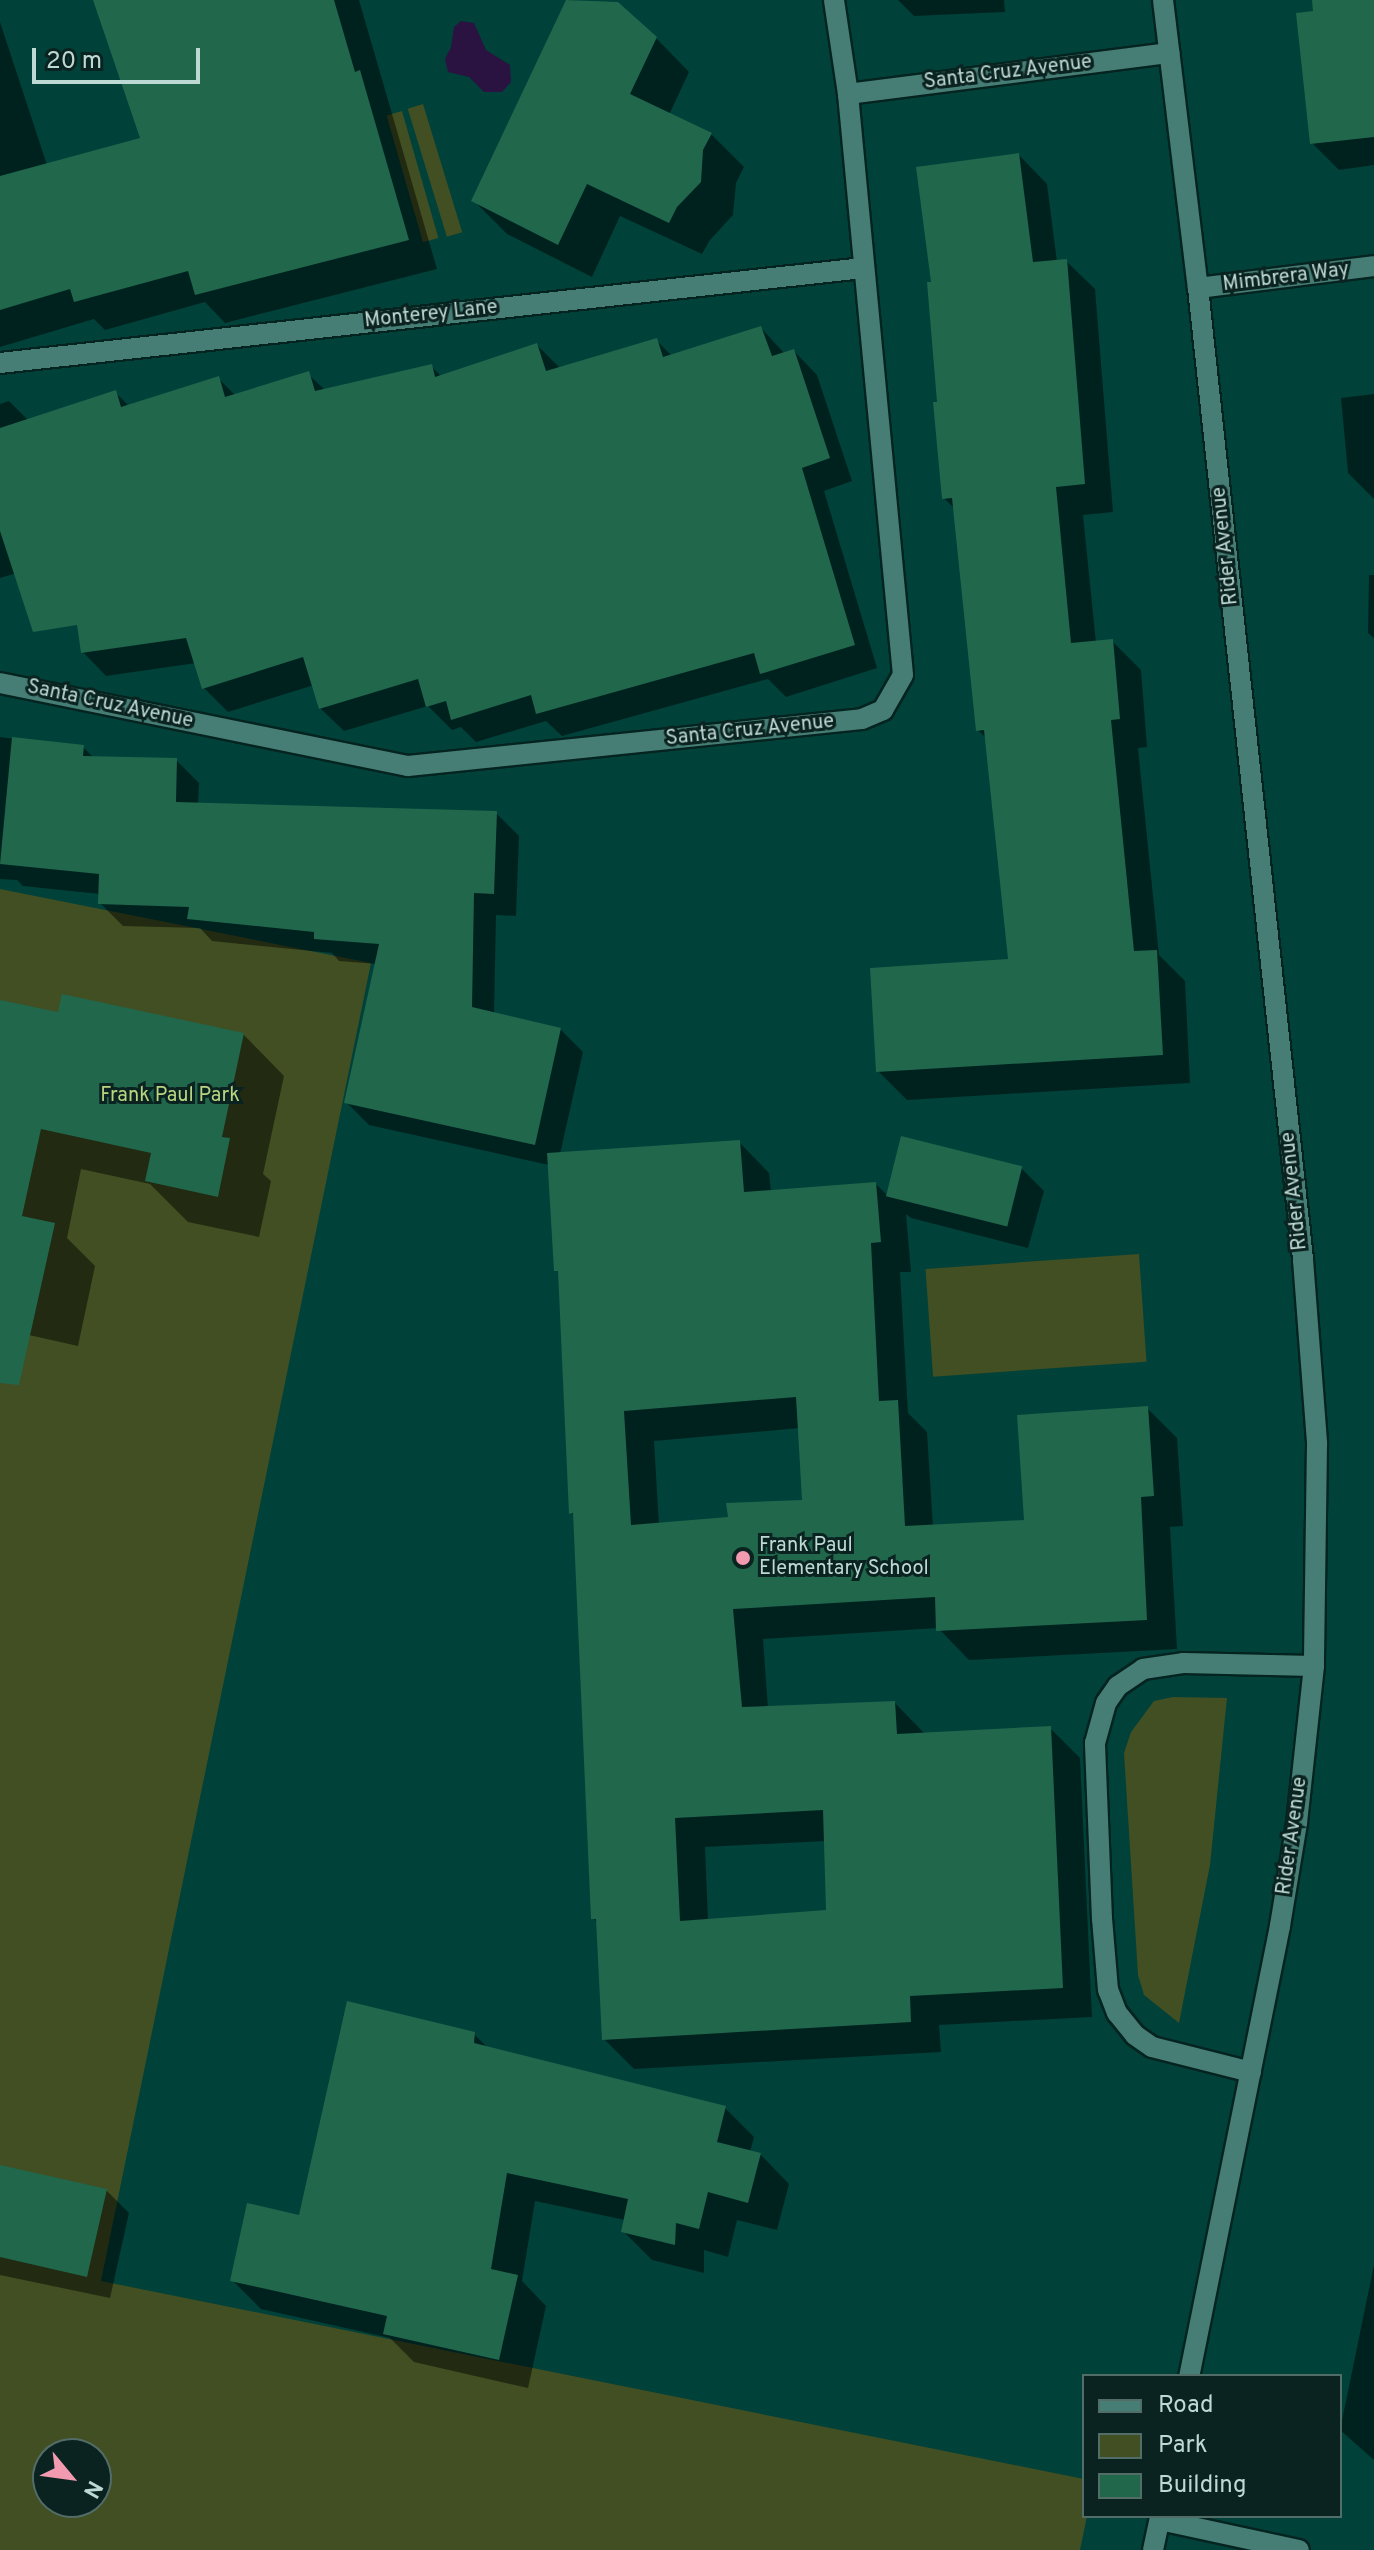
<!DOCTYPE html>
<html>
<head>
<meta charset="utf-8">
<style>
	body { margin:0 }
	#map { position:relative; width:1374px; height:2550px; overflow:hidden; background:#00413a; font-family:Overpass,sans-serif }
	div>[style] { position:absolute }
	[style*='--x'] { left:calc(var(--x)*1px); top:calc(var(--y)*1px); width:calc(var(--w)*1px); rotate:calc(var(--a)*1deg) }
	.green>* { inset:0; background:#414f22; transform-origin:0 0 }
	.water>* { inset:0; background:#2a1341 }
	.shadow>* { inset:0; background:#0007 }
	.building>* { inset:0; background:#20674c; transform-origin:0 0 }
	.roads { filter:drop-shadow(2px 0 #052420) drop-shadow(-2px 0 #052420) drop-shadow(0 2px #052420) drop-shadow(0 -2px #052420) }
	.service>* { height:20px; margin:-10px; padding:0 10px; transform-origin:10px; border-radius:10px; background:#467e76 }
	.minor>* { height:20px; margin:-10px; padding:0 10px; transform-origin:10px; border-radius:10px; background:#467e76 }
	.tertiary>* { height:20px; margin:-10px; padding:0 10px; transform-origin:10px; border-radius:10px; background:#467e76 }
	.dots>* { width:22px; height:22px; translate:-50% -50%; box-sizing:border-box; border:4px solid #0b2320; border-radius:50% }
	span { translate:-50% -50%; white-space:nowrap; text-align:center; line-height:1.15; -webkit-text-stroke:6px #0b2320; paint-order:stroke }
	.street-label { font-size:20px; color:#bdd9d4 }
	.park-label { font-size:20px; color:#b9d581 }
	.poi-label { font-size:20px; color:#bdd9d4 }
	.left { translate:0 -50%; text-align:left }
	.legend { position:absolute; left:1082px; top:2374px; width:260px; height:144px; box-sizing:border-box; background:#0b2320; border:2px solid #526c68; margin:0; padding:10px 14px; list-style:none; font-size:24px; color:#bdd9d4 }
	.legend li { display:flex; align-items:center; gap:16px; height:40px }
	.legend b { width:40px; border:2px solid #526c68 }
	.north { position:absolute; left:32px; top:2438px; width:80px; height:80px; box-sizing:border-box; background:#0b2320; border:2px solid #526c68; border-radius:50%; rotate:119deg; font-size:22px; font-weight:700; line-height:32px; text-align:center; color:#bdd9d4 }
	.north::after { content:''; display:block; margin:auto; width:28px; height:36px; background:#f29ab0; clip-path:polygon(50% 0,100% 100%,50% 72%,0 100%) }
	.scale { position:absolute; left:32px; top:48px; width:168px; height:36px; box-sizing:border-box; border:4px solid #bdd9d4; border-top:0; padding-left:10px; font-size:24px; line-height:28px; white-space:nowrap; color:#bdd9d4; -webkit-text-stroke:6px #0b2320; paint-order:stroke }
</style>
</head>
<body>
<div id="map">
	<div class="green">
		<div style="left:423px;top:104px;width:134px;height:16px;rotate:73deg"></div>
		<div style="left:402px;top:111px;width:132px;height:16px;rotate:74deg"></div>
		<div style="clip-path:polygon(evenodd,0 889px,371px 963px,101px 2281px,1084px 2479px,1084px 2516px,1087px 2516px,1080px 2550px,0 2550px,0 889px,48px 2454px,96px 2454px,96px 2502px,48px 2502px,48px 2454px)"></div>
		<div style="left:1139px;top:1254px;width:108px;height:214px;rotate:86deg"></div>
		<div style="clip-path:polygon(1173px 1697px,1227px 1698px,1210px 1865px,1179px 2023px,1144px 1995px,1138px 1975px,1124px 1753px,1131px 1732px,1154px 1701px)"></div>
	</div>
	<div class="water">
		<div style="clip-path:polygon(461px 21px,474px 23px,486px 50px,510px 65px,511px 82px,502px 92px,484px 92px,469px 77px,448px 72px,445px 59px,451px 47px,454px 27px)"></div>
	</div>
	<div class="shadow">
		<div style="clip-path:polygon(97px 0,359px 0,437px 269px,225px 323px,205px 302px,105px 330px,94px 319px,0 347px,0 22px,47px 165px,142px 139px)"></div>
		<div style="clip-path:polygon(568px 0,617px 4px,656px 38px,689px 72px,669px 115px,711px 134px,744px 167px,736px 183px,733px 215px,710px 240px,702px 254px,620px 216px,592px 277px,507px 234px,474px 201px)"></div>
		<div style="clip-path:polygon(898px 0,1004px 0,1005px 12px,914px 16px)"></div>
		<div style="clip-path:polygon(1314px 0,1374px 0,1374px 165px,1339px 170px,1312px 143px)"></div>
		<div style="clip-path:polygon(1019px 155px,1047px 184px,1057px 262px,1066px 261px,1095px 289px,1113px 512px,1083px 515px,1096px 643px,1112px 641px,1141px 670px,1147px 747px,1138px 748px,1159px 955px,1185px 981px,1190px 1083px,907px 1100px,878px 1071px,1010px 961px,986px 738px,978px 730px,955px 509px,944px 498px,933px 283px)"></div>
		<div style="clip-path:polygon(761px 328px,785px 354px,794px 351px,817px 375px,852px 481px,824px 491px,877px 668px,786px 697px,768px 679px,562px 736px,546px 721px,476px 742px,461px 727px,452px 730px,428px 706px,344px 731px,320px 708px,314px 685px,228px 712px,204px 688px,196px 663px,106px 676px,83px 652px,116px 393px,129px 406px,218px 378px,236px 396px,308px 374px,325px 390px,431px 366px,442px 377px,537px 345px,561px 369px,656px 340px,672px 356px)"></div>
		<div style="clip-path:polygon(1374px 394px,1374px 499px,1348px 473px,1341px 398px)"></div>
		<div style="clip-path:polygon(9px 401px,32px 424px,27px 570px,0 578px,0 404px)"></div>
		<div style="clip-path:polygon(1369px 575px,1374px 575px,1374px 638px,1368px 633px)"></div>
		<div style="clip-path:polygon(evenodd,0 737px,83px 747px,94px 758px,176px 760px,199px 783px,198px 805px,496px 813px,519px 836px,516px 916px,496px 915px,494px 1014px,560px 1029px,583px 1052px,560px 1154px,739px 1142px,769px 1173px,771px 1192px,876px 1184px,888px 1196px,1021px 1168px,1044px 1191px,1028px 1248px,911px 1218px,906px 1214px,911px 1272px,900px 1272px,908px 1413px,927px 1432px,933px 1527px,1026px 1522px,1147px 1408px,1177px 1438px,1183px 1526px,1170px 1527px,1177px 1649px,969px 1660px,938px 1628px,763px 1639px,768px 1708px,895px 1703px,925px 1734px,1050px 1728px,1080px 1758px,1092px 2017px,939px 2025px,941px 2052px,634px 2069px,604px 2039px,598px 1923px,593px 1918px,576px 1517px,571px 1513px,560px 1274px,556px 1270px,549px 1165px,369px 1125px,346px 1102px,377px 964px,339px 961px,332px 953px,212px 941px,200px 928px,123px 926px,100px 903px,100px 894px,23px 886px,17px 880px,0 879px,0 737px,800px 1428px,804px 1502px,730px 1519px,659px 1525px,654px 1441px,800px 1428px,0 737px,826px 1841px,828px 1912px,708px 1920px,705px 1847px,826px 1841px)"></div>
		<div style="clip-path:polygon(0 1002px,60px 1015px,243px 1034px,284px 1076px,263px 1174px,271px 1181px,259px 1237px,188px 1222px,150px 1184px,81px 1169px,67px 1238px,95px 1266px,78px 1346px,11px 1331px,0 1320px)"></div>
		<div style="clip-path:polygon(474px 2034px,489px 2049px,725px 2108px,754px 2137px,750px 2152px,760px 2154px,789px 2184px,777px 2230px,737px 2220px,728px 2257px,704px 2250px,704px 2273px,652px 2260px,623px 2231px,625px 2220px,535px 2201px,522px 2281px,546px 2306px,528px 2388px,414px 2362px,390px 2338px,261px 2309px,232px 2280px,300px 2217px)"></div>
		<div style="clip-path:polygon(0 2168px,106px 2190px,129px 2213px,110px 2298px,0 2275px)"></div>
		<div style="clip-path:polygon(1374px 2265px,1374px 2460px,1340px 2430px)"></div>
	</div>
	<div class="building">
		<div style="clip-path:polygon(93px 0,334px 0,355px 72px,360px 70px,409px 240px,195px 295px,188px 271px,74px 302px,70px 289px,0 310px,0 176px,140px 138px)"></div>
		<div style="clip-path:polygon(566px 0,618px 2px,657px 37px,630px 94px,712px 133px,703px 150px,701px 182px,677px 207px,669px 223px,587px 184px,558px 245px,471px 201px)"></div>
		<div style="clip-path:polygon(1312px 0,1374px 0,1374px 137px,1310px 144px,1296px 13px,1313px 11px)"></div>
		<div style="clip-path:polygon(1019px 153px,1033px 262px,1067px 259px,1085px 484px,1056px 487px,1071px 643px,1113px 639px,1120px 719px,1111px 720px,1134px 951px,1157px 950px,1163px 1055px,876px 1072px,870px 968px,1008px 959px,984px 730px,976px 731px,952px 498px,942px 499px,933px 402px,937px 402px,927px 282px,931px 282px,916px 167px)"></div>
		<div style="clip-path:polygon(761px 326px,772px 356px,794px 349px,830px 458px,802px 468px,855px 645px,760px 674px,754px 653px,536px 714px,531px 695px,451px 720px,446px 701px,426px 707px,418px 679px,319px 709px,303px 657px,202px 689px,186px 638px,81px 653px,77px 625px,33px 632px,0 531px,0 428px,116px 390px,121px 407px,219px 376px,225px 397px,309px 371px,315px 391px,432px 364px,435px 377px,537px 343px,546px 371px,657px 338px,663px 357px)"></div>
		<div style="clip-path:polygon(12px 737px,84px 745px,83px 756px,177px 758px,176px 802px,497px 811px,494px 894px,474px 893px,472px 1007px,561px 1028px,535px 1145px,344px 1103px,379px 944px,314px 939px,314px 932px,187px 919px,189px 907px,98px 904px,99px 874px,0 864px)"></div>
		<div style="clip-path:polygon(62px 994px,244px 1033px,222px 1137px,230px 1138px,218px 1197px,145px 1181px,151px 1153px,41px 1129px,22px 1216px,55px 1223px,19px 1385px,0 1383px,0 1000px,58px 1012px)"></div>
		<div style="left:901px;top:1136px;width:125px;height:62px;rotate:14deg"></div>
		<div style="clip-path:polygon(evenodd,740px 1140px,744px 1192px,876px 1182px,881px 1242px,871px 1243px,879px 1401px,898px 1400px,905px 1526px,1024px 1520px,1017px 1415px,1148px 1406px,1154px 1496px,1141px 1497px,1147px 1620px,936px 1631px,935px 1597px,733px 1609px,742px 1707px,895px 1701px,897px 1734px,1051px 1726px,1063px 1988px,910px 1996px,911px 2022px,602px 2040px,596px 1919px,591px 1919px,573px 1513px,569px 1514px,558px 1271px,554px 1271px,547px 1153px,740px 1140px,796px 1397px,802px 1500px,726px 1503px,728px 1517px,631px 1525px,624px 1411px,796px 1397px,740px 1140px,823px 1810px,826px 1910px,680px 1921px,675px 1818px,823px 1810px)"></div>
		<div style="clip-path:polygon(347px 2001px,475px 2032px,474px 2043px,726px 2106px,717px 2142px,761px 2153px,748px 2203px,708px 2192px,699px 2229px,676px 2223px,675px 2245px,621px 2232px,628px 2199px,507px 2173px,491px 2269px,518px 2275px,499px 2360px,383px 2334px,387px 2316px,230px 2281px,247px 2203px,299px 2215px)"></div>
		<div style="clip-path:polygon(0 2165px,107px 2189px,87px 2277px,0 2257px)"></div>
	</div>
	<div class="roads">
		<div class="service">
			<div style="--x:1251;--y:2072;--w:102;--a:-165.8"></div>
			<div style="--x:1152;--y:2047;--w:21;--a:-145"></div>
			<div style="--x:1135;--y:2035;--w:28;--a:-129"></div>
			<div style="--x:1117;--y:2013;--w:25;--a:-111"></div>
			<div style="--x:1108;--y:1990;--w:71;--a:-94.8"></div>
			<div style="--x:1102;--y:1919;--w:176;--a:-92.3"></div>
			<div style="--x:1095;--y:1743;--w:41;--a:-74.6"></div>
			<div style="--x:1106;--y:1703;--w:21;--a:-55"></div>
			<div style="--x:1118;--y:1686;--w:30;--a:-34"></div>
			<div style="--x:1143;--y:1669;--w:40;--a:-8.5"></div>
			<div style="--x:1183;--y:1663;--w:131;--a:1.3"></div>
		</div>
		<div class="minor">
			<div style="--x:848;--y:94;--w:324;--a:-7.3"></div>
			<div style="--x:1198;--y:288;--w:177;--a:-7.1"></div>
			<div style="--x:0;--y:363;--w:868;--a:-6.28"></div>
			<div style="--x:0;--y:683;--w:416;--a:11.5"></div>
			<div style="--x:408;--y:766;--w:456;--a:-5.9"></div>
			<div style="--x:862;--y:719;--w:23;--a:-23"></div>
			<div style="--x:883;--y:710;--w:40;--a:-60.3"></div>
			<div style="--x:903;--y:675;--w:584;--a:-95.41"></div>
			<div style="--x:848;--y:94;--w:95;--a:-98.5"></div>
			<div style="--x:1160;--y:2520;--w:142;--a:12.2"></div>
		</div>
		<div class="tertiary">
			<div style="--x:1163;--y:0;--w:290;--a:83.1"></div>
			<div style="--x:1198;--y:288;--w:978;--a:83.83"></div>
			<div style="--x:1303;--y:1260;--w:185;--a:85.6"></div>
			<div style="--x:1317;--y:1444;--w:222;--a:90.8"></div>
			<div style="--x:1314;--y:1666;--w:158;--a:96.2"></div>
			<div style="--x:1297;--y:1823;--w:104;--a:99.4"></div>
			<div style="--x:1280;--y:1926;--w:459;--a:101.4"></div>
			<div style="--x:1153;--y:2550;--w:35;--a:-78"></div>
		</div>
	</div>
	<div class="dots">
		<div style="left:743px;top:1558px;background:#f29ab0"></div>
	</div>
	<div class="street-label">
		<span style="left:1008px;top:73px;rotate:-7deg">Santa Cruz Avenue</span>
		<span style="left:1286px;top:278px;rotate:-7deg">Mimbrera Way</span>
		<span style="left:431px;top:315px;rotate:-6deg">Monterey Lane</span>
		<span style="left:1226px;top:546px;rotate:-96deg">Rider Avenue</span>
		<span style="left:110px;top:705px;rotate:12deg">Santa Cruz Avenue</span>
		<span style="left:750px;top:731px;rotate:-6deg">Santa Cruz Avenue</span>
		<span style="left:1295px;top:1191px;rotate:-96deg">Rider Avenue</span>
		<span style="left:1293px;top:1836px;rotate:-82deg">Rider Avenue</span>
	</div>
	<div class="park-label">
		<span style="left:170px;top:1096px">Frank Paul Park</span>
	</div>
	<div class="poi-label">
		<span class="left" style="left:759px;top:1558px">Frank Paul<br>Elementary School</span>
	</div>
	<ul class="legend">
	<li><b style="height:10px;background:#467e76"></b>Road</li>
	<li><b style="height:22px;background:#414f22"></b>Park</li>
	<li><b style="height:22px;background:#20674c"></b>Building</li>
	</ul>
	<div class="north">N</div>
	<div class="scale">20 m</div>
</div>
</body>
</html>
